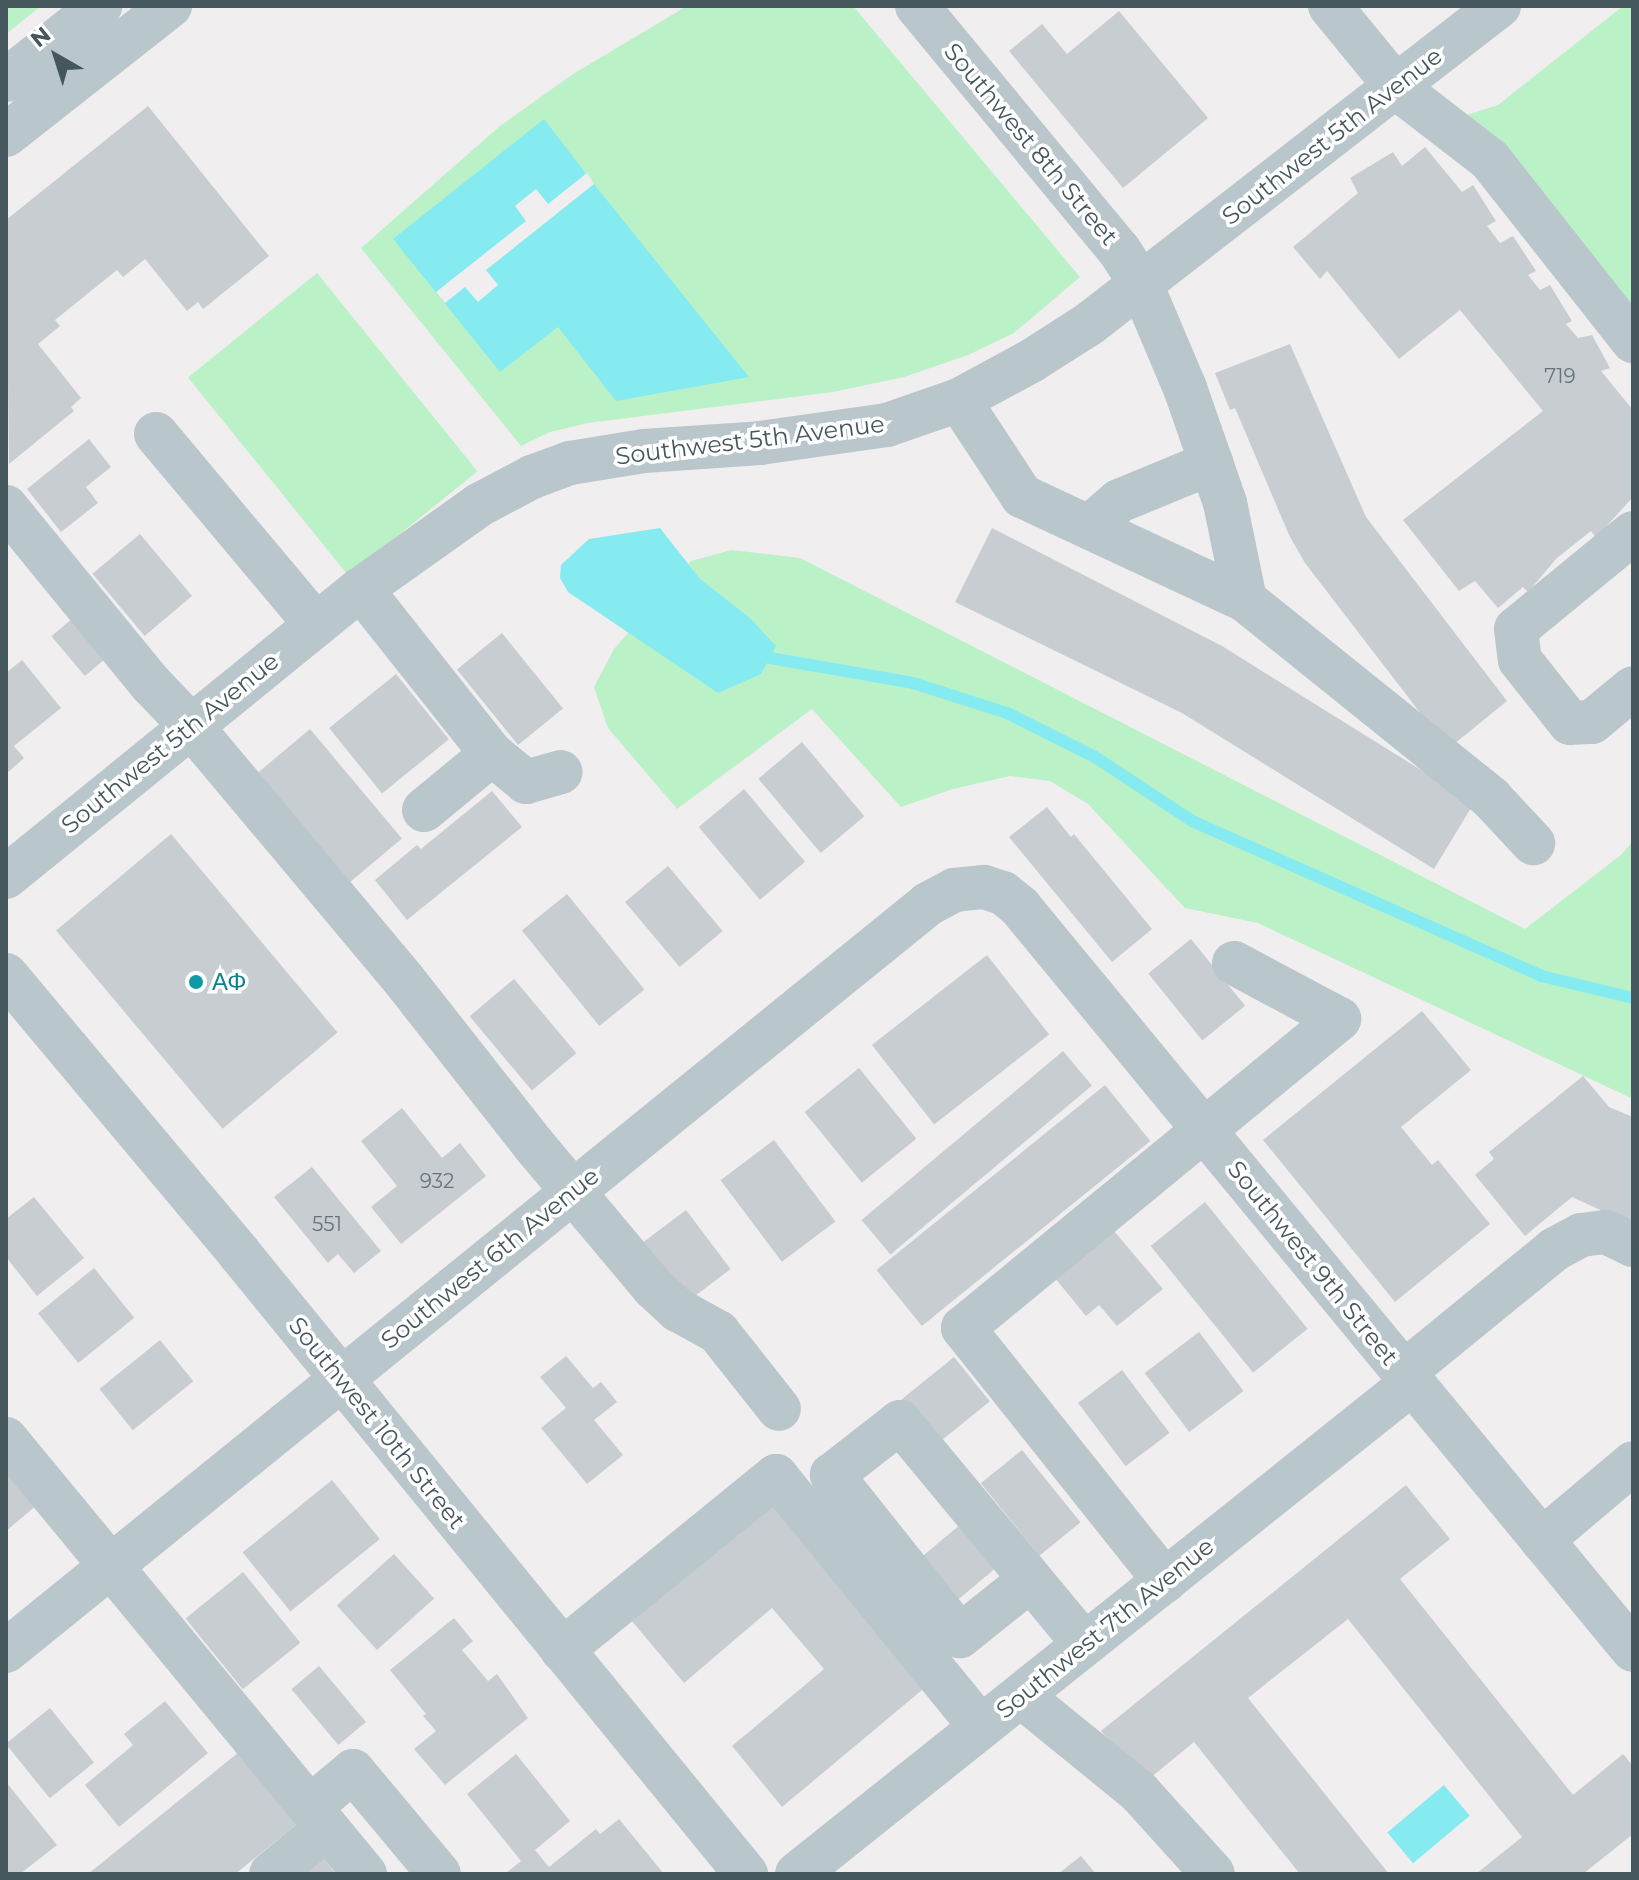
<!DOCTYPE html>
<html>
<head>
<meta charset="utf-8">
<style>
	body { margin:0 }
	#map { position:relative; width:1639px; height:1880px; overflow:hidden; background:#f1eeef; font-family:Montserrat,sans-serif }
	div>[style] { position:absolute }
	[style*='--x'] { left:calc(var(--x)*1px); top:calc(var(--y)*1px); width:calc(var(--w)*1px); rotate:calc(var(--a)*1deg) }
	.green>* { inset:0; background:#baf1c7; transform-origin:0 0 }
	.water>* { inset:0; background:#85ebf0; transform-origin:0 0 }
	.pier>* { inset:0; background:#f1eeef }
	.stream>* { height:12px; margin:-6px; padding:0 6px; transform-origin:6px; border-radius:6px; background:#85ebf0 }
	.building>* { inset:0; background:#c8cdd2; transform-origin:0 0 }
	.minor>* { height:44px; margin:-22px; padding:0 22px; transform-origin:22px; border-radius:22px; background:#b9c6cc }
	.dots>* { width:22px; height:22px; translate:-50% -50%; box-sizing:border-box; border:4px solid #fff; border-radius:50% }
	span { translate:-50% -50%; white-space:nowrap; text-align:center; line-height:1.15; -webkit-text-stroke:7px #fff; paint-order:stroke }
	.number-label { font-size:20px; color:#66747a }
	.number-label span { -webkit-text-stroke-width:0 }
	.street-label { font-size:24px; color:#46565d }
	.culture-label { font-size:24px; color:#0d838f }
	.left { translate:0 -50%; text-align:left }
	.frame { position:absolute; inset:0; border:8px solid #46565d; pointer-events:none }
	.north { position:absolute; left:16px; top:16px; width:80px; height:80px; -webkit-text-stroke:6px #fff; paint-order:stroke; rotate:321deg; font-size:22px; font-weight:700; line-height:32px; text-align:center; color:#46565d }
	.north::after { content:''; display:block; margin:auto; width:28px; height:36px; background:#46565d; clip-path:polygon(50% 0,100% 100%,50% 72%,0 100%) }
</style>
</head>
<body>
<div id="map">
	<div class="green">
		<div style="clip-path:polygon(6px 6px,41px 6px,6px 34px)"></div>
		<div style="clip-path:polygon(687px 6px,853px 6px,1080px 277px,1014px 333px,968px 355px,904px 377px,833px 392px,588px 423px,550px 432px,521px 446px,361px 248px,500px 126px,573px 74px)"></div>
		<div style="clip-path:polygon(1623px 6px,1633px 6px,1633px 314px,1457px 118px,1498px 105px)"></div>
		<div style="left:317px;top:273px;width:255px;height:166px;rotate:51deg"></div>
		<div style="clip-path:polygon(731px 550px,800px 558px,1525px 929px,1622px 854px,1633px 841px,1633px 1099px,1258px 923px,1185px 908px,1088px 804px,1050px 781px,1010px 776px,953px 789px,901px 807px,812px 709px,677px 809px,608px 728px,594px 687px,614px 649px,691px 561px)"></div>
	</div>
	<div class="water">
		<div style="clip-path:polygon(544px 119px,594px 184px,749px 377px,616px 401px,558px 327px,500px 372px,393px 239px)"></div>
		<div style="clip-path:polygon(660px 528px,700px 579px,750px 618px,776px 646px,761px 674px,718px 693px,568px 592px,560px 578px,561px 565px,589px 539px)"></div>
		<div style="left:1444px;top:1785px;width:40px;height:74px;rotate:50deg"></div>
	</div>
	<div class="pier">
		<div style="clip-path:polygon(587px 173px,594px 184px,486px 270px,498px 285px,478px 302px,465px 287px,445px 303px,436px 292px,526px 221px,515px 206px,536px 189px,548px 204px)"></div>
	</div>
	<div class="stream">
		<div style="--x:770;--y:658;--w:145;--a:9.9"></div>
		<div style="--x:913;--y:683;--w:99;--a:17.7"></div>
		<div style="--x:1007;--y:713;--w:98;--a:26.6"></div>
		<div style="--x:1095;--y:757;--w:116;--a:33.4"></div>
		<div style="--x:1192;--y:821;--w:382;--a:23.9"></div>
		<div style="--x:1541;--y:976;--w:95;--a:13.4"></div>
	</div>
	<div class="building">
		<div style="clip-path:polygon(1119px 11px,1208px 118px,1123px 188px,1009px 51px,1042px 24px,1067px 54px)"></div>
		<div style="clip-path:polygon(148px 106px,269px 256px,203px 309px,198px 302px,187px 311px,145px 259px,123px 277px,117px 270px,55px 320px,60px 326px,38px 344px,81px 398px,71px 407px,74px 411px,9px 464px,6px 220px)"></div>
		<div style="clip-path:polygon(1425px 147px,1462px 192px,1473px 185px,1496px 221px,1487px 226px,1500px 243px,1513px 236px,1536px 271px,1528px 275px,1540px 290px,1550px 285px,1572px 321px,1566px 324px,1578px 338px,1592px 335px,1610px 368px,1601px 371px,1633px 410px,1633px 497px,1596px 538px,1591px 531px,1557px 558px,1528px 592px,1523px 587px,1498px 608px,1475px 581px,1459px 591px,1403px 520px,1543px 411px,1460px 310px,1399px 359px,1327px 271px,1320px 279px,1293px 247px,1358px 193px,1350px 178px,1393px 152px,1402px 166px)"></div>
		<div style="clip-path:polygon(1290px 344px,1366px 517px,1507px 701px,1448px 749px,1305px 563px,1289px 535px,1235px 408px,1230px 410px,1215px 373px)"></div>
		<div style="clip-path:polygon(89px 439px,111px 467px,86px 487px,98px 503px,61px 532px,27px 489px)"></div>
		<div style="clip-path:polygon(992px 528px,1222px 646px,1474px 803px,1434px 869px,1182px 713px,955px 602px)"></div>
		<div style="left:140px;top:534px;width:81px;height:62px;rotate:50deg"></div>
		<div style="left:79px;top:613px;width:52px;height:36px;rotate:50deg"></div>
		<div style="left:502px;top:633px;width:97px;height:58px;rotate:51deg"></div>
		<div style="clip-path:polygon(22px 660px,61px 708px,14px 746px,24px 758px,6px 774px,6px 673px)"></div>
		<div style="left:396px;top:674px;width:84px;height:86px;rotate:51deg"></div>
		<div style="left:310px;top:729px;width:143px;height:69px;rotate:50deg"></div>
		<div style="left:802px;top:742px;width:97px;height:57px;rotate:50deg"></div>
		<div style="left:744px;top:789px;width:95px;height:59px;rotate:50deg"></div>
		<div style="clip-path:polygon(492px 791px,522px 827px,407px 920px,375px 880px,417px 845px,421px 849px)"></div>
		<div style="clip-path:polygon(1047px 807px,1071px 837px,1074px 834px,1152px 929px,1112px 962px,1009px 837px)"></div>
		<div style="left:171px;top:834px;width:259px;height:150px;rotate:50deg"></div>
		<div style="left:668px;top:866px;width:85px;height:56px;rotate:50deg"></div>
		<div style="left:567px;top:894px;width:123px;height:58px;rotate:51deg"></div>
		<div style="left:1191px;top:939px;width:86px;height:55px;rotate:51deg"></div>
		<div style="left:987px;top:955px;width:101px;height:146px;rotate:52deg"></div>
		<div style="left:514px;top:979px;width:97px;height:58px;rotate:50deg"></div>
		<div style="clip-path:polygon(1422px 1011px,1471px 1070px,1401px 1127px,1432px 1165px,1438px 1160px,1490px 1224px,1395px 1302px,1263px 1140px)"></div>
		<div style="left:1063px;top:1051px;width:45px;height:263px;rotate:50deg"></div>
		<div style="left:859px;top:1068px;width:91px;height:70px;rotate:51deg"></div>
		<div style="clip-path:polygon(1583px 1076px,1609px 1107px,1633px 1117px,1633px 1225px,1572px 1197px,1525px 1236px,1475px 1175px,1494px 1159px,1489px 1152px)"></div>
		<div style="left:1105px;top:1085px;width:72px;height:294px;rotate:51deg"></div>
		<div style="clip-path:polygon(402px 1108px,442px 1158px,460px 1143px,486px 1176px,401px 1244px,371px 1207px,397px 1186px,361px 1141px)"></div>
		<div style="left:774px;top:1140px;width:102px;height:67px;rotate:53deg"></div>
		<div style="clip-path:polygon(312px 1167px,381px 1251px,354px 1273px,338px 1254px,328px 1263px,274px 1197px)"></div>
		<div style="clip-path:polygon(34px 1197px,84px 1258px,37px 1296px,6px 1257px,6px 1219px)"></div>
		<div style="left:1205px;top:1202px;width:163px;height:70px;rotate:51deg"></div>
		<div style="left:686px;top:1210px;width:74px;height:57px;rotate:53deg"></div>
		<div style="clip-path:polygon(1104px 1219px,1163px 1289px,1117px 1326px,1099px 1305px,1086px 1316px,1046px 1267px)"></div>
		<div style="left:94px;top:1268px;width:64px;height:72px;rotate:51deg"></div>
		<div style="left:1199px;top:1332px;width:74px;height:68px;rotate:53deg"></div>
		<div style="left:160px;top:1340px;width:53px;height:78px;rotate:51deg"></div>
		<div style="clip-path:polygon(566px 1356px,593px 1388px,601px 1382px,617px 1402px,594px 1420px,623px 1455px,587px 1484px,541px 1428px,566px 1408px,540px 1377px)"></div>
		<div style="left:954px;top:1357px;width:57px;height:75px;rotate:51deg"></div>
		<div style="left:1122px;top:1370px;width:79px;height:55px;rotate:53deg"></div>
		<div style="left:1022px;top:1450px;width:93px;height:53px;rotate:51deg"></div>
		<div style="clip-path:polygon(6px 1466px,38px 1504px,6px 1531px)"></div>
		<div style="left:332px;top:1480px;width:76px;height:115px;rotate:51deg"></div>
		<div style="clip-path:polygon(1406px 1485px,1450px 1539px,1400px 1579px,1573px 1795px,1623px 1754px,1633px 1766px,1633px 1834px,1583px 1874px,1476px 1874px,1522px 1837px,1348px 1619px,1248px 1698px,1389px 1874px,1300px 1874px,1194px 1742px,1144px 1783px,1101px 1731px)"></div>
		<div style="clip-path:polygon(774px 1501px,928px 1685px,782px 1807px,732px 1746px,824px 1669px,772px 1608px,684px 1683px,631px 1620px)"></div>
		<div style="left:961px;top:1524px;width:56px;height:69px;rotate:50deg"></div>
		<div style="left:394px;top:1554px;width:60px;height:77px;rotate:48deg"></div>
		<div style="left:243px;top:1572px;width:91px;height:74px;rotate:51deg"></div>
		<div style="clip-path:polygon(454px 1618px,473px 1641px,462px 1650px,488px 1681px,497px 1674px,528px 1718px,445px 1785px,414px 1749px,436px 1731px,423px 1716px,426px 1714px,390px 1670px)"></div>
		<div style="left:319px;top:1666px;width:73px;height:36px;rotate:50deg"></div>
		<div style="clip-path:polygon(165px 1701px,208px 1753px,119px 1827px,85px 1785px,133px 1745px,124px 1734px)"></div>
		<div style="left:50px;top:1708px;width:70px;height:57px;rotate:51deg"></div>
		<div style="clip-path:polygon(239px 1752px,296px 1825px,235px 1874px,88px 1874px)"></div>
		<div style="clip-path:polygon(516px 1754px,570px 1821px,535px 1850px,549px 1867px,596px 1829px,600px 1834px,619px 1819px,664px 1874px,505px 1874px,521px 1861px,467px 1794px)"></div>
		<div style="clip-path:polygon(6px 1782px,57px 1845px,20px 1874px,6px 1874px)"></div>
		<div style="clip-path:polygon(321px 1855px,336px 1874px,297px 1874px)"></div>
		<div style="clip-path:polygon(1081px 1856px,1096px 1874px,1058px 1874px)"></div>
	</div>
	<div class="minor">
		<div style="--x:917;--y:6;--w:317;--a:50.4"></div>
		<div style="--x:1119;--y:250;--w:40;--a:57.1"></div>
		<div style="--x:1141;--y:284;--w:113;--a:67.1"></div>
		<div style="--x:1185;--y:388;--w:122;--a:70.8"></div>
		<div style="--x:1225;--y:503;--w:99;--a:78.3"></div>
		<div style="--x:1245;--y:600;--w:246;--a:-155"></div>
		<div style="--x:1022;--y:496;--w:115;--a:-123.3"></div>
		<div style="--x:1330;--y:6;--w:106;--a:50.7"></div>
		<div style="--x:1397;--y:88;--w:118;--a:37.7"></div>
		<div style="--x:1490;--y:160;--w:231;--a:51.7"></div>
		<div style="--x:6;--y:80;--w:120;--a:-38.2"></div>
		<div style="--x:6;--y:135;--w:209;--a:-38.2"></div>
		<div style="--x:156;--y:434;--w:249;--a:50"></div>
		<div style="--x:6;--y:507;--w:229;--a:50.7"></div>
		<div style="--x:151;--y:684;--w:58;--a:46.4"></div>
		<div style="--x:191;--y:726;--w:331;--a:50"></div>
		<div style="--x:404;--y:980;--w:209;--a:51.8"></div>
		<div style="--x:533;--y:1144;--w:188;--a:50"></div>
		<div style="--x:654;--y:1288;--w:33;--a:43"></div>
		<div style="--x:678;--y:1310;--w:46;--a:28.8"></div>
		<div style="--x:718;--y:1332;--w:98;--a:51.6"></div>
		<div style="--x:1089;--y:527;--w:40;--a:-41"></div>
		<div style="--x:1119;--y:501;--w:100;--a:-22.4"></div>
		<div style="--x:1633;--y:533;--w:151;--a:140.6"></div>
		<div style="--x:1516;--y:629;--w:31;--a:83"></div>
		<div style="--x:1520;--y:660;--w:80;--a:51.6"></div>
		<div style="--x:1570;--y:723;--w:22;--a:-3"></div>
		<div style="--x:1592;--y:722;--w:53;--a:-39.7"></div>
		<div style="--x:361;--y:589;--w:211;--a:51.6"></div>
		<div style="--x:492;--y:754;--w:44;--a:39.5"></div>
		<div style="--x:526;--y:782;--w:36;--a:-16"></div>
		<div style="--x:1245;--y:600;--w:316;--a:38.8"></div>
		<div style="--x:1491;--y:798;--w:62;--a:47"></div>
		<div style="--x:424;--y:810;--w:88;--a:-39.5"></div>
		<div style="--x:6;--y:877;--w:457;--a:-39.1"></div>
		<div style="--x:361;--y:589;--w:145;--a:-35.4"></div>
		<div style="--x:479;--y:505;--w:60;--a:-27.8"></div>
		<div style="--x:532;--y:477;--w:40;--a:-20.2"></div>
		<div style="--x:570;--y:463;--w:75;--a:-9.2"></div>
		<div style="--x:644;--y:451;--w:116;--a:-3.9"></div>
		<div style="--x:760;--y:443;--w:128;--a:-8.1"></div>
		<div style="--x:887;--y:425;--w:76;--a:-19.1"></div>
		<div style="--x:959;--y:400;--w:82;--a:-28.4"></div>
		<div style="--x:1031;--y:361;--w:69;--a:-32.5"></div>
		<div style="--x:1089;--y:324;--w:519;--a:-37.8"></div>
		<div style="--x:6;--y:975;--w:363;--a:50"></div>
		<div style="--x:239;--y:1253;--w:802;--a:50.77"></div>
		<div style="--x:1403;--y:1373;--w:196;--a:-39.2"></div>
		<div style="--x:1555;--y:1249;--w:30;--a:-28"></div>
		<div style="--x:1581;--y:1235;--w:25;--a:-7"></div>
		<div style="--x:1606;--y:1232;--w:30;--a:26"></div>
		<div style="--x:6;--y:1439;--w:564;--a:50.47"></div>
		<div style="--x:1542;--y:1540;--w:119;--a:-40.2"></div>
		<div style="--x:1030;--y:1580;--w:90;--a:141.3"></div>
		<div style="--x:960;--y:1636;--w:206;--a:-128.5"></div>
		<div style="--x:832;--y:1475;--w:86;--a:-37.9"></div>
		<div style="--x:900;--y:1422;--w:288;--a:50.3"></div>
		<div style="--x:1165;--y:1581;--w:324;--a:-128.6"></div>
		<div style="--x:963;--y:1328;--w:487;--a:-39.4"></div>
		<div style="--x:1339;--y:1019;--w:119;--a:-151.9"></div>
		<div style="--x:562;--y:1650;--w:276;--a:-39.1"></div>
		<div style="--x:776;--y:1476;--w:324;--a:50.8"></div>
		<div style="--x:6;--y:1651;--w:1187;--a:-39.01"></div>
		<div style="--x:928;--y:904;--w:30;--a:-28"></div>
		<div style="--x:954;--y:890;--w:30;--a:-6"></div>
		<div style="--x:984;--y:887;--w:20;--a:18"></div>
		<div style="--x:1003;--y:893;--w:22;--a:39"></div>
		<div style="--x:1020;--y:907;--w:963;--a:50.48"></div>
		<div style="--x:1021;--y:1696;--w:152;--a:39.1"></div>
		<div style="--x:1139;--y:1792;--w:110;--a:47.9"></div>
		<div style="--x:310;--y:1807;--w:56;--a:-39.9"></div>
		<div style="--x:353;--y:1771;--w:134;--a:50.1"></div>
		<div style="--x:271;--y:1874;--w:72;--a:-39.4"></div>
		<div style="--x:797;--y:1874;--w:787;--a:-38.6"></div>
	</div>
	<div class="dots">
		<div style="left:196px;top:982px;background:#0f9aa8"></div>
	</div>
	<div class="number-label">
		<span style="left:1560px;top:376px">719</span>
		<span style="left:437px;top:1181px">932</span>
		<span style="left:327px;top:1224px">551</span>
	</div>
	<div class="street-label">
		<span style="left:1332px;top:136px;rotate:-38deg">Southwest 5th Avenue</span>
		<span style="left:1031px;top:144px;rotate:50deg">Southwest 8th Street</span>
		<span style="left:750px;top:440px;rotate:-7deg">Southwest 5th Avenue</span>
		<span style="left:170px;top:743px;rotate:-39deg">Southwest 5th Avenue</span>
		<span style="left:490px;top:1258px;rotate:-39deg">Southwest 6th Avenue</span>
		<span style="left:1313px;top:1263px;rotate:51deg">Southwest 9th Street</span>
		<span style="left:377px;top:1423px;rotate:51deg">Southwest 10th Street</span>
		<span style="left:1105px;top:1628px;rotate:-39deg">Southwest 7th Avenue</span>
	</div>
	<div class="culture-label">
		<span class="left" style="left:212px;top:982px">ΑΦ</span>
	</div>
	<div class="frame"></div>
	<div class="north">N</div>
</div>
</body>
</html>
